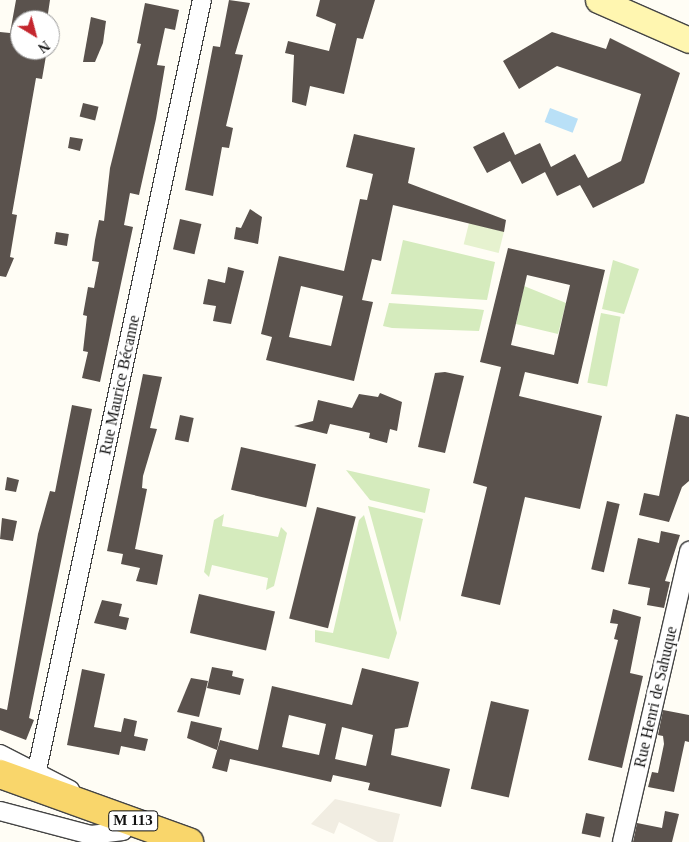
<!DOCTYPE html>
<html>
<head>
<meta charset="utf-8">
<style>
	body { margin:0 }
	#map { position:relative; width:689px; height:842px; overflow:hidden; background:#fffdf5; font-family:"Times New Roman",serif }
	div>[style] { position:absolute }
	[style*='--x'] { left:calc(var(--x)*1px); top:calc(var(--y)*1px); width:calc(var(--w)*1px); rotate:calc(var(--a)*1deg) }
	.green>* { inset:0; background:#d5ebbd; transform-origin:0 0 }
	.pitch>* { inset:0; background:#e6f2cf; transform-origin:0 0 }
	.plaza>* { inset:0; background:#f1ede2 }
	.water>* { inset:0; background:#b9e0f7; transform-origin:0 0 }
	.building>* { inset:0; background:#5a524d; transform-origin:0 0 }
	.roads { filter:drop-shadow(1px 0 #444) drop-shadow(-1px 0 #444) drop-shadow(0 1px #444) drop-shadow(0 -1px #444) }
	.street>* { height:18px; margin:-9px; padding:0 9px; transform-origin:9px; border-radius:9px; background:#fff }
	.secondary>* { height:25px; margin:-12.5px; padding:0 12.5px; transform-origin:12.5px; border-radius:12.5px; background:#fff6b0 }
	.primary>* { height:28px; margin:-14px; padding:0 14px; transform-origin:14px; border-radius:14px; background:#f9d66b }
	span { translate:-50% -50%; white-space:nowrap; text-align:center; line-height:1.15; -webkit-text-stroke:5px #fff; paint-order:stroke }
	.shield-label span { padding:1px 4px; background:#fff; border:1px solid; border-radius:4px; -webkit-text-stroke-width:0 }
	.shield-label { font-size:15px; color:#111; font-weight:700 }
	.street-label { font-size:16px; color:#111 }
	.north { position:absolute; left:10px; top:10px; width:50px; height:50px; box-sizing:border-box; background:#fff; border:1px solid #a0a0a0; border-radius:50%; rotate:143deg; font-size:14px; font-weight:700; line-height:20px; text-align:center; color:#111 }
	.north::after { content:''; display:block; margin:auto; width:18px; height:22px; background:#c4262e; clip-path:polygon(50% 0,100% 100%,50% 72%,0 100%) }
</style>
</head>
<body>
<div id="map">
	<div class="green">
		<div style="clip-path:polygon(403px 240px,495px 262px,487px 300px,391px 294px)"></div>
		<div style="clip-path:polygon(613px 260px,639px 269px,624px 314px,602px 309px)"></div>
		<div style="clip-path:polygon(524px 286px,566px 303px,558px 334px,516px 324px)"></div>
		<div style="clip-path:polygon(389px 303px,476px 309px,484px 310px,479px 331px,392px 328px,383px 326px)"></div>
		<div style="left:601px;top:313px;width:20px;height:71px;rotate:11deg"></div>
		<div style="clip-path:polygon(346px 470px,430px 489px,425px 513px,370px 500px)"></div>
		<div style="clip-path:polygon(368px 506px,423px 519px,400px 622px)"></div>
		<div style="clip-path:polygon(224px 514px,222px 526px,278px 537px,281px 527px,287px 533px,274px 586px,266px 590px,268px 578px,212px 565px,209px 577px,204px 572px,214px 520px)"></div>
		<div style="clip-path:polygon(364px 515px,397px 633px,389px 659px,315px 642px,315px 630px,333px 633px,359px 520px)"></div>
	</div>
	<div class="pitch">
		<div style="left:469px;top:223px;width:36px;height:22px;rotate:14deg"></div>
	</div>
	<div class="plaza">
		<div style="clip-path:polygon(335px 799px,400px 814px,393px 842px,378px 842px,339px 822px,334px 834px,311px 824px)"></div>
	</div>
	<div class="water">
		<div style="left:550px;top:108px;width:30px;height:15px;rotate:21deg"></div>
	</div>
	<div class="building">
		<div style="clip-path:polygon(16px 0,50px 0,47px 20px,20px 20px,20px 50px,47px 50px,42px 79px,36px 78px,12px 214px,17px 215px,10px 257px,14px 258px,6px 277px,0 276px,0 32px,10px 33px)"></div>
		<div style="clip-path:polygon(229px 0,250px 3px,235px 54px,243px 55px,226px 126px,233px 128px,229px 148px,222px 147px,213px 196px,185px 190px,213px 46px,220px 47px)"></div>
		<div style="clip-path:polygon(320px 0,375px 0,363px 39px,357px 38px,344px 94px,310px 86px,306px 106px,292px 102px,294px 55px,285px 53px,288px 41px,329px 51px,336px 24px,316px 16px)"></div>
		<div style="clip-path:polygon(145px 3px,179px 10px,175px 30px,165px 28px,157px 65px,165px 66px,156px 119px,139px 195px,130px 193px,124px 225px,133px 227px,100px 382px,82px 378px,88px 352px,83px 351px,87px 316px,83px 315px,88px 287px,94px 288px,99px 262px,92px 261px,95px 240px,99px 220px,104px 221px,110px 168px,141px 44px,137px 43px)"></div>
		<div style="clip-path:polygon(91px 17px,106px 21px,103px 43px,95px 62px,83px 62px)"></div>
		<div style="clip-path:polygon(552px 32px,606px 49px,610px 38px,680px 73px,644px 183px,593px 208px,580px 185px,557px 196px,545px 172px,522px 184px,510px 161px,487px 173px,473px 147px,504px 132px,515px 155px,540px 143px,551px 167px,575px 154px,588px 178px,621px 161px,641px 94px,557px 66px,519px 89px,503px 61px)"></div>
		<div style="left:83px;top:103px;width:16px;height:14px;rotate:14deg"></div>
		<div style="clip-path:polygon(evenodd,354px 134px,415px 148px,408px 183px,506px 220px,504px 232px,393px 205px,381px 261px,372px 259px,362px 300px,373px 302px,354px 381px,266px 360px,272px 337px,261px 334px,279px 256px,344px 271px,360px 199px,367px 200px,373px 174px,346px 167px,354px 134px,301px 286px,343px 296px,331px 346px,289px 337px,301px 286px)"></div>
		<div style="clip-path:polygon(70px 137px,83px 139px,80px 151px,68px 148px)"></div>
		<div style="clip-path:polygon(250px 209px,262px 217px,258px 244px,234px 239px,236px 227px,241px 228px)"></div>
		<div style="left:180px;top:219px;width:22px;height:31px;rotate:13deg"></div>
		<div style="left:56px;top:232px;width:13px;height:12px;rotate:9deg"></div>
		<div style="clip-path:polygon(evenodd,508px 248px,605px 270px,578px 384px,525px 372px,519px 396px,602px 416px,580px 509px,525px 497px,500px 605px,461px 596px,487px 487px,473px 483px,501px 367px,480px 362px,508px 248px,527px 275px,570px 285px,554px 355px,511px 345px,527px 275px)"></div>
		<div style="clip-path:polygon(228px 267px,244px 271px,231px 324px,213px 321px,216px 306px,203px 304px,208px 279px,225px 283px)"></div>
		<div style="clip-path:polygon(445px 372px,464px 376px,445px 453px,418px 447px,435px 373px)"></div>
		<div style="clip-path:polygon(143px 374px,162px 377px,150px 428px,157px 429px,143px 476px,142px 488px,147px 489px,135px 549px,163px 555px,157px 585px,136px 581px,140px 568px,121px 564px,123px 554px,107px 551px)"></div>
		<div style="clip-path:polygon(380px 393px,402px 402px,397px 431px,390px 429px,387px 443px,369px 438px,370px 433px,330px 424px,327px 434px,294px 426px,313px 421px,318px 400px,352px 408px,359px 394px,378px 397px)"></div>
		<div style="clip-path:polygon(72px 405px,92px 409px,29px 718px,34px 720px,26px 740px,0 730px,0 708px,7px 710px,38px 534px,50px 491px,55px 492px)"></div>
		<div style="clip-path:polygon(676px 414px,689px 417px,689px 481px,682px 487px,669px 522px,639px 515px,644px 493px,659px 496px)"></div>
		<div style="left:180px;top:415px;width:14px;height:25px;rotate:12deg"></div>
		<div style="left:241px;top:447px;width:77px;height:44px;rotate:13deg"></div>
		<div style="clip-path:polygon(7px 477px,19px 480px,16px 492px,5px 490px)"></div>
		<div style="left:607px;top:501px;width:13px;height:70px;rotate:13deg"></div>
		<div style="left:317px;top:507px;width:40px;height:115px;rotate:14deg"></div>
		<div style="clip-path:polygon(2px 518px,17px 521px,13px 541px,0 539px)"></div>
		<div style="clip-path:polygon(661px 531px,680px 535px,665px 581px,670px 582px,664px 608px,647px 605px,650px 588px,628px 584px,638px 538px,659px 543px)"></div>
		<div style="left:199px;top:594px;width:78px;height:40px;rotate:13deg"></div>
		<div style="clip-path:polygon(102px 600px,122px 604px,119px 616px,129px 618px,126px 630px,94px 623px)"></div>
		<div style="clip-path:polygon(613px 609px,641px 617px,630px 673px,643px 676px,622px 768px,588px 760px,618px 640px,614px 639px,618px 624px,610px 623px)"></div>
		<div style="clip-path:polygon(212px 667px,233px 671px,232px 676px,244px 679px,240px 695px,207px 688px)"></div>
		<div style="clip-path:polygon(evenodd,362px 668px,419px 682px,408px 727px,395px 729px,391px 755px,450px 769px,441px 807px,368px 790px,370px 783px,333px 775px,331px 782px,230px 759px,227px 772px,212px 768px,220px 740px,258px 750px,272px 686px,352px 705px,362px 668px,289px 715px,326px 724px,319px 755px,282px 747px,289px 715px,362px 668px,342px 727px,373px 735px,366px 766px,335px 759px,342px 727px)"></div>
		<div style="clip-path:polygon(82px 669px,105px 674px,94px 727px,121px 732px,124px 718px,137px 721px,134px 736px,148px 739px,145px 751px,121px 746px,119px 755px,67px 745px)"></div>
		<div style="clip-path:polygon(191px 678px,208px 681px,199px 717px,177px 712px)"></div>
		<div style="left:491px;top:701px;width:39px;height:90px;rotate:13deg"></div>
		<div style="clip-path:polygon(663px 710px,689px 715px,689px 742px,685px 741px,674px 792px,648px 787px,652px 772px,658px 773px,664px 744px,663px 736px,658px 735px)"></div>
		<div style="clip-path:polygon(191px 721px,222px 728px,217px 750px,187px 738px)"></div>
		<div style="clip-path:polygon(665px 811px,679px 814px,672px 842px,633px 842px,637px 823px,662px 828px)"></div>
		<div style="left:586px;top:813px;width:19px;height:21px;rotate:12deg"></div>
	</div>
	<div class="roads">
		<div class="street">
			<div style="--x:0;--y:754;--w:79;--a:27.2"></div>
			<div style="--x:37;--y:770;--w:787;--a:-77.91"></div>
			<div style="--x:0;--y:811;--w:94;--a:14.8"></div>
			<div style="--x:91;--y:835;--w:32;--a:-7"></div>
			<div style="--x:622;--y:842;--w:299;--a:-77"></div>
		</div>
		<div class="secondary">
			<div style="--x:598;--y:0;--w:99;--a:23.7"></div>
		</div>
		<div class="primary">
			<div style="--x:0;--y:774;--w:201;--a:19.8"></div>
		</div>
	</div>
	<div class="shield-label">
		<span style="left:133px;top:821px">M 113</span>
	</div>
	<div class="street-label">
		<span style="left:120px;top:385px;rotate:-78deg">Rue Maurice Bécanne</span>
		<span style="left:656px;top:697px;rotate:-77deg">Rue Henri de Sahuque</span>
	</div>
	<div class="north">N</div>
</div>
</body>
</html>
